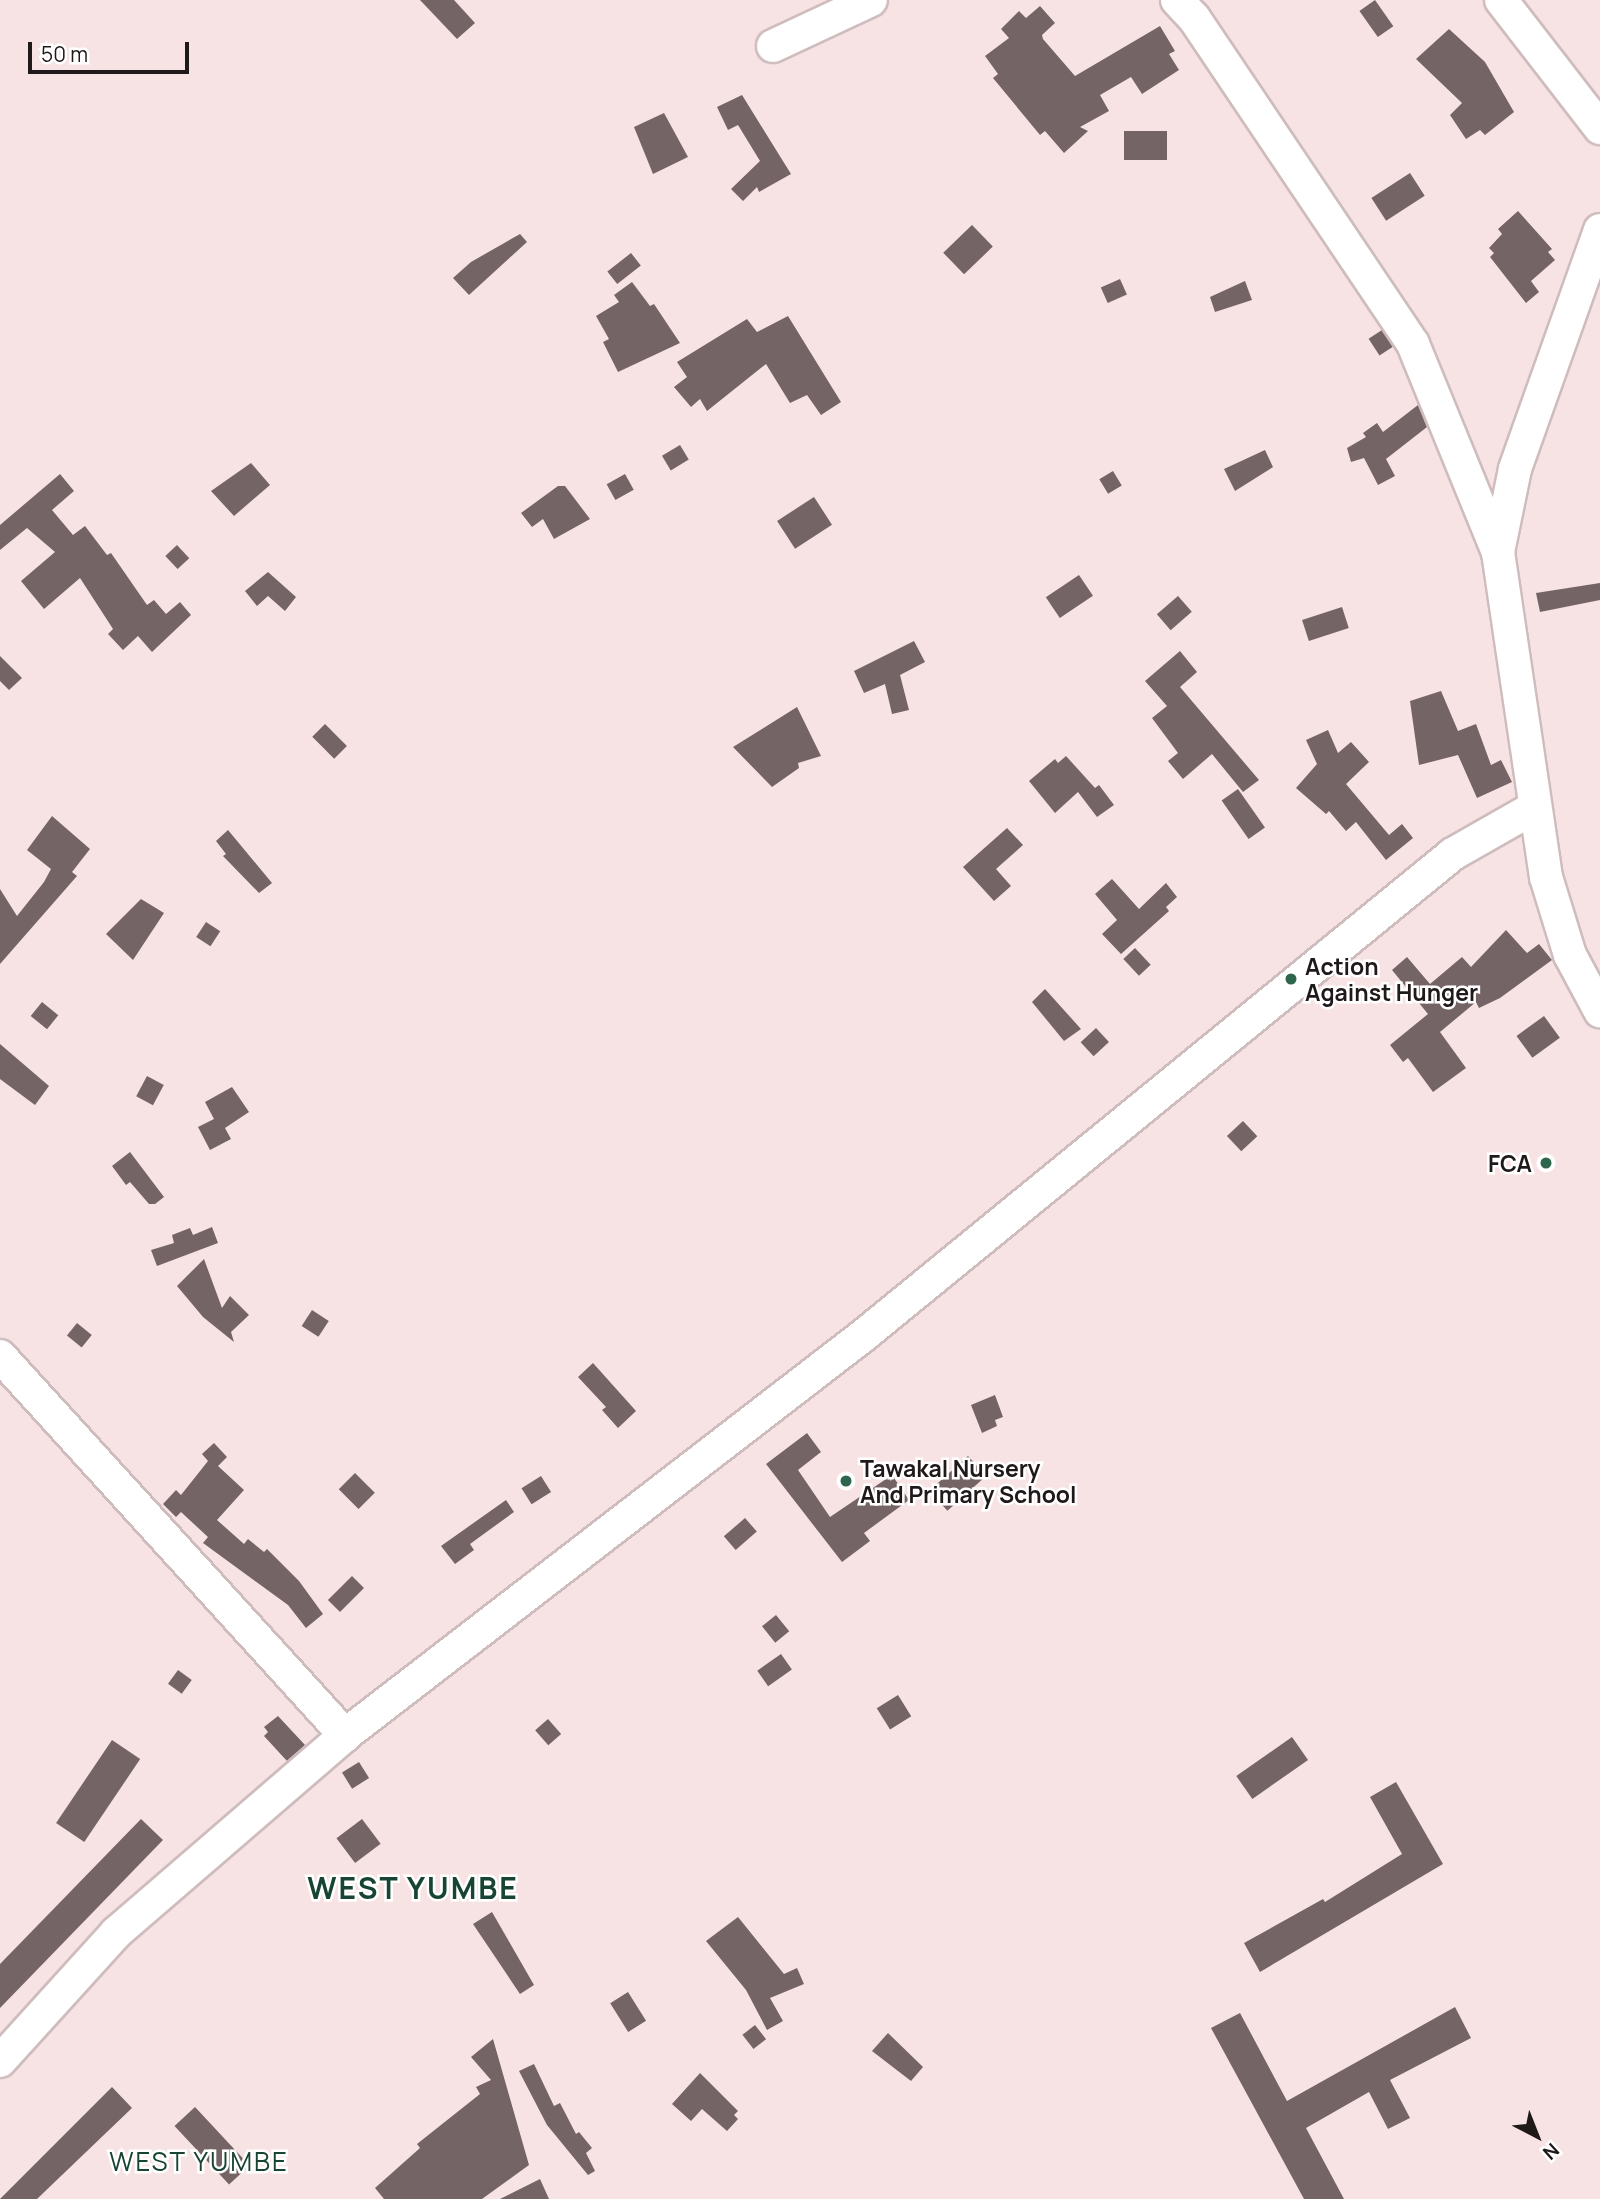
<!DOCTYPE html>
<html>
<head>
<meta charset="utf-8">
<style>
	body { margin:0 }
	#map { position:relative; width:1600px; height:2199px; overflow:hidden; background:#f7e3e4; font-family:Manrope,sans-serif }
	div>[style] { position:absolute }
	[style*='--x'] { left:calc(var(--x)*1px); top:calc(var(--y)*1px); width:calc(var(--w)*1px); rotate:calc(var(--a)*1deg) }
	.building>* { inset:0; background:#756465; transform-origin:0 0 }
	.roads { filter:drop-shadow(2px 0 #cfbcbd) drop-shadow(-2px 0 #cfbcbd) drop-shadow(0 2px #cfbcbd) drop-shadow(0 -2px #cfbcbd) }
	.minor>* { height:32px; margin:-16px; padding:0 16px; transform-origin:16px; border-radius:16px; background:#fff }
	.dots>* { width:19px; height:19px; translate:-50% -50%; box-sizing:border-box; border:4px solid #fff; border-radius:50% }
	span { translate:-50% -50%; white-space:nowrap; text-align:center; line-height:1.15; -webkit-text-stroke:5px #fff; paint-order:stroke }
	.poi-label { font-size:23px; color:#20191a; font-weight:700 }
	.left { translate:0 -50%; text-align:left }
	.right { translate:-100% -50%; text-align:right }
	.quarter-label { font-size:26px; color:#184533; letter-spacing:2px }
	.district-label { font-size:30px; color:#184533; font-weight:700; letter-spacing:2px }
	.north { position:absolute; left:1502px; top:2101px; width:70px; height:70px; -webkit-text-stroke:5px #fff; paint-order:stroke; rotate:138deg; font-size:19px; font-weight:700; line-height:28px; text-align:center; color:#20191a }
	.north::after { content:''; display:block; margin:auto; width:24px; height:32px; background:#20191a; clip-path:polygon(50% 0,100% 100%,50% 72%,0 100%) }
	.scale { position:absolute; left:28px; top:42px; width:161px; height:32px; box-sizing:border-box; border:4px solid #20191a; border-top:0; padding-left:9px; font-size:21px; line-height:24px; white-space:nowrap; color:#20191a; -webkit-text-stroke:5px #fff; paint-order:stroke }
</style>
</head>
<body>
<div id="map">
	<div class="building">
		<div style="clip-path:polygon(420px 0,454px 0,475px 23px,457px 39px)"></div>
		<div style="left:1375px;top:0;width:32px;height:19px;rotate:55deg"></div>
		<div style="clip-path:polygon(1040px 6px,1055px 23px,1042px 35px,1043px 39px,1075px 76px,1160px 26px,1175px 51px,1169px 54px,1179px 70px,1142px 94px,1131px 77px,1100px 95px,1109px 111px,1080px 127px,1088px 131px,1064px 153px,1045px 131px,1040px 135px,993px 78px,998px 74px,985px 56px,1009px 38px,1001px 29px,1019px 11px,1026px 18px)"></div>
		<div style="clip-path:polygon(1449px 29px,1485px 62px,1514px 112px,1485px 135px,1480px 130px,1466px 139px,1450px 115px,1462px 103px,1416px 59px)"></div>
		<div style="clip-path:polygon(742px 95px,791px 174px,759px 192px,757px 187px,743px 201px,731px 189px,760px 161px,738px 125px,728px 130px,717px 107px)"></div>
		<div style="clip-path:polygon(664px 113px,688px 157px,653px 174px,634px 127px)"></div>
		<div style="left:1124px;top:131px;width:43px;height:29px"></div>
		<div style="left:1410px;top:173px;width:27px;height:46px;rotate:57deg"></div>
		<div style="clip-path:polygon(1518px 211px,1552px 249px,1548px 252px,1555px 260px,1531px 281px,1539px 292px,1526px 303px,1490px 257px,1494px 253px,1489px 248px,1502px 234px,1498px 229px)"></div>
		<div style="left:972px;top:225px;width:30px;height:40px;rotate:46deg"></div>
		<div style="clip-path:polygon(520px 234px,527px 242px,469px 295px,453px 278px,471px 262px)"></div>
		<div style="left:631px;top:253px;width:16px;height:30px;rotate:52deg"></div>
		<div style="left:1120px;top:279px;width:17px;height:21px;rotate:66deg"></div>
		<div style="clip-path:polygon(1245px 281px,1252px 300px,1215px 312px,1210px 297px)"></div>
		<div style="clip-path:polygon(632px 282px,650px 306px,654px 304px,680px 343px,618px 372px,603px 342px,609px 339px,596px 316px,619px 302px,614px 295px)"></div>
		<div style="clip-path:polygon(788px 316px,841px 402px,821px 415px,807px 395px,790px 403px,766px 364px,707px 411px,700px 399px,691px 407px,674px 387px,687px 377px,677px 362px,747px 319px,757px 332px)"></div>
		<div style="left:1382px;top:330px;width:20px;height:16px;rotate:57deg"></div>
		<div style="clip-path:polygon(1418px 405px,1427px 427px,1386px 459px,1395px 476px,1378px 485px,1364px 458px,1351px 462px,1347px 448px,1366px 437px,1363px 433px,1377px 423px,1383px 432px)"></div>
		<div style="left:680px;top:445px;width:17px;height:21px;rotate:59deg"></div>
		<div style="clip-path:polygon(1265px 450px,1273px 467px,1235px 491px,1224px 469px)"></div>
		<div style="clip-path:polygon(251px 463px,270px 485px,234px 516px,211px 491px)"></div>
		<div style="left:1113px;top:471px;width:17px;height:16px;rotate:59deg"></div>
		<div style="clip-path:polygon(60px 474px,74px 491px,52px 510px,73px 535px,85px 526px,107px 555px,111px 553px,147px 605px,154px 600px,166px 614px,180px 602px,191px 615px,152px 652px,138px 636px,123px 650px,108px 634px,113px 629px,80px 578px,44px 609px,21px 581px,55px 552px,27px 528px,0 550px,0 525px)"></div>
		<div style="left:625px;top:474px;width:18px;height:21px;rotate:61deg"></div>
		<div style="clip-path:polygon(558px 486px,565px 486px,590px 519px,554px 539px,543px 519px,532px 527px,521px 513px)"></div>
		<div style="left:814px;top:497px;width:33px;height:44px;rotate:57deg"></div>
		<div style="left:177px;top:545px;width:18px;height:16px;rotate:47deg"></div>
		<div style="clip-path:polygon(268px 572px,296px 597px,285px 611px,268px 596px,257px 606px,245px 591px)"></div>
		<div style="left:1079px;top:575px;width:25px;height:40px;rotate:56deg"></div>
		<div style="clip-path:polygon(1600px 583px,1600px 600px,1540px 612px,1536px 593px)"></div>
		<div style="left:1178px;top:596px;width:21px;height:28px;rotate:49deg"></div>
		<div style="left:1342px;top:607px;width:22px;height:42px;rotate:72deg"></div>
		<div style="clip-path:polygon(914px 641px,925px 662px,900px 675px,909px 710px,892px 714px,885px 684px,864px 693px,854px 671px)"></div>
		<div style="clip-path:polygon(1180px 651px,1197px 672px,1180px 687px,1259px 780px,1243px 792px,1212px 754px,1183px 779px,1168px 761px,1178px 753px,1152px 718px,1167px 706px,1145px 681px)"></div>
		<div style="clip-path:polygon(0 656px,22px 678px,9px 690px,0 681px)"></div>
		<div style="clip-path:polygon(1441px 691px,1458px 731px,1476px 724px,1491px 765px,1501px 760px,1512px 782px,1477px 798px,1458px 755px,1419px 765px,1410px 701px)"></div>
		<div style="clip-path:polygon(797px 707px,821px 756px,798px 763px,799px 768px,772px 787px,733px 747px)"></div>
		<div style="left:325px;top:724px;width:31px;height:18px;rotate:45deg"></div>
		<div style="clip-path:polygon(1328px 730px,1338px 753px,1351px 742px,1369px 762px,1346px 784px,1389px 835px,1402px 824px,1413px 838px,1386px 860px,1356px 822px,1346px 831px,1329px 811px,1326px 814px,1296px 788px,1317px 764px,1306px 740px)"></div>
		<div style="clip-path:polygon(1066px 756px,1095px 788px,1099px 785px,1114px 805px,1097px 817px,1078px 792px,1055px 813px,1029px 781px,1055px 759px,1058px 763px)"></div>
		<div style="left:1238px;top:789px;width:47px;height:20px;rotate:55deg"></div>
		<div style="clip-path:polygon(52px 816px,90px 849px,72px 872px,77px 876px,0 964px,0 889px,17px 916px,44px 882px,51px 869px,27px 850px)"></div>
		<div style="clip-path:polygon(1007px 828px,1023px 845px,996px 869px,1011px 886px,994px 901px,963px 867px)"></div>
		<div style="clip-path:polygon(228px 830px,272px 883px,259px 893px,223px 856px,226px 854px,216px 841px)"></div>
		<div style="clip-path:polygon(1112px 879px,1139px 909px,1166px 883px,1177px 897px,1166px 907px,1169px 911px,1121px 954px,1102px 934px,1117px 920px,1095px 894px)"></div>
		<div style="clip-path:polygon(141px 899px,164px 913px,133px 960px,106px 934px)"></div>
		<div style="left:206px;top:922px;width:17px;height:18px;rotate:33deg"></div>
		<div style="clip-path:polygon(1506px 930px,1527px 953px,1539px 944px,1552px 960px,1500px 998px,1479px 1008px,1476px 1002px,1440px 1032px,1466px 1068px,1433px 1092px,1408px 1058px,1403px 1062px,1390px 1045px,1428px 1014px,1392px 970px,1407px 957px,1430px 984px,1462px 957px,1471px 967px)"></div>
		<div style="left:1135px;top:948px;width:23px;height:16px;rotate:47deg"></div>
		<div style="clip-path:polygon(1045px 989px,1081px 1029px,1064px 1041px,1032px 1002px)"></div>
		<div style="left:42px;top:1002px;width:21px;height:18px;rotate:39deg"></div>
		<div style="left:1544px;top:1016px;width:27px;height:34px;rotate:54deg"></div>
		<div style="left:1096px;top:1028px;width:19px;height:21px;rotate:47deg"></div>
		<div style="clip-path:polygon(0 1044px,49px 1086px,35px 1105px,0 1079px)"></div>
		<div style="left:147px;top:1076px;width:19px;height:23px;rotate:28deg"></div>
		<div style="clip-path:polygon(232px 1087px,249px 1112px,225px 1128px,231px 1139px,210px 1150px,198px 1127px,214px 1119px,205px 1102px)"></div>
		<div style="left:1243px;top:1121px;width:21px;height:22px;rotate:47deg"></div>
		<div style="clip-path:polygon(130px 1152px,164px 1197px,155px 1204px,149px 1204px,130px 1182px,126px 1185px,112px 1166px)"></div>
		<div style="clip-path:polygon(212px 1227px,218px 1243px,157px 1266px,151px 1250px,174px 1243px,172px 1235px,190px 1228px,193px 1235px)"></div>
		<div style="clip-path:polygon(204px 1259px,222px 1308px,230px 1296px,249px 1315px,231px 1332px,234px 1342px,203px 1317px,177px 1286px)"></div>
		<div style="left:312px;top:1310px;width:20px;height:19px;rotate:33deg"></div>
		<div style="left:77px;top:1323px;width:19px;height:16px;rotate:39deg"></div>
		<div style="clip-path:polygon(593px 1363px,636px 1411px,618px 1428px,602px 1410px,606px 1407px,578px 1377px)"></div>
		<div style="clip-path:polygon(995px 1395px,1003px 1417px,995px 1420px,997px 1426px,982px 1433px,971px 1405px)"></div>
		<div style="clip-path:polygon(807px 1433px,821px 1452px,798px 1470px,830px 1517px,892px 1475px,909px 1500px,864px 1533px,870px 1541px,842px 1562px,766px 1464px)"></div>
		<div style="clip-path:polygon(214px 1443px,227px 1457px,218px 1466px,244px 1490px,217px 1520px,244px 1544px,248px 1539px,264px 1552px,267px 1549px,299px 1581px,323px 1614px,306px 1628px,288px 1605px,203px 1543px,208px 1537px,181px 1512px,176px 1517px,163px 1504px,176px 1490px,181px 1495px,208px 1461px,202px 1454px)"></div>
		<div style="left:968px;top:1456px;width:27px;height:52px;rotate:48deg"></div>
		<div style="left:355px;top:1473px;width:28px;height:23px;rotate:45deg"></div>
		<div style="left:541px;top:1476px;width:19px;height:23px;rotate:58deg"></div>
		<div style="clip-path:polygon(506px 1500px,514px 1512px,470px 1544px,474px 1550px,455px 1564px,441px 1546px)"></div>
		<div style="left:745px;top:1518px;width:18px;height:28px;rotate:49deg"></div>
		<div style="left:352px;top:1576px;width:17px;height:34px;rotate:45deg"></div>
		<div style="left:776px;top:1615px;width:21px;height:18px;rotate:51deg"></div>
		<div style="left:781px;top:1654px;width:19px;height:29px;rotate:55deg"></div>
		<div style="left:178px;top:1670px;width:17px;height:17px;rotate:36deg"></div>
		<div style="left:898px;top:1695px;width:25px;height:25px;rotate:58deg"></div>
		<div style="clip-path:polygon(278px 1716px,305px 1745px,287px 1761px,264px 1736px,268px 1732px,264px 1727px)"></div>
		<div style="left:548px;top:1719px;width:20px;height:17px;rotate:49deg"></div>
		<div style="left:1292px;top:1737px;width:28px;height:68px;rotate:55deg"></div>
		<div style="left:112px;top:1740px;width:34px;height:100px;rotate:34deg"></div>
		<div style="left:359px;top:1762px;width:19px;height:20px;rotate:58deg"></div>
		<div style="clip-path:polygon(1396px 1782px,1443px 1864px,1260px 1972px,1244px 1943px,1323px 1899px,1325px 1902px,1402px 1854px,1370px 1797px)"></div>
		<div style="clip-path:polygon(141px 1819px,163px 1840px,0 2008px,0 1964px)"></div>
		<div style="left:362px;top:1819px;width:31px;height:32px;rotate:53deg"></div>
		<div style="clip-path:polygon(492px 1912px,534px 1985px,520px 1994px,473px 1924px)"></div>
		<div style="clip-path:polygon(738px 1917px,784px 1974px,797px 1968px,804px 1984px,770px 1998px,783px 2021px,767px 2030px,746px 1990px,706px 1941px)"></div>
		<div style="left:628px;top:1992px;width:34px;height:21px;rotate:58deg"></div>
		<div style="clip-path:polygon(1455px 2007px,1471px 2038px,1390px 2080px,1410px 2118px,1388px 2129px,1369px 2092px,1306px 2128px,1344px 2199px,1304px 2199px,1211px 2028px,1240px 2013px,1287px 2101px)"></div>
		<div style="left:755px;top:2025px;width:18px;height:16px;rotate:52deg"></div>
		<div style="clip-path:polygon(888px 2033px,923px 2067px,911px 2081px,872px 2051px)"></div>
		<div style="clip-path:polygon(493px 2039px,529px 2165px,482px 2199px,384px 2199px,375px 2188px,420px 2148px,417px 2144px,480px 2094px,476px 2087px,491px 2080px,471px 2057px)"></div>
		<div style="clip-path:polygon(534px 2064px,554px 2106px,560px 2103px,576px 2134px,579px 2132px,592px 2148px,586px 2153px,595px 2171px,588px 2175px,547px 2125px,519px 2071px)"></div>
		<div style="clip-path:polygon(700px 2073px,738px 2111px,734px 2115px,738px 2119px,727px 2131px,702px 2109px,691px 2121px,672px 2104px)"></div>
		<div style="clip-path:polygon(112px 2087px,132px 2108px,37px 2199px,0 2199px)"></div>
		<div style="left:195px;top:2107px;width:80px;height:28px;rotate:47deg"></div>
		<div style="clip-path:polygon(540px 2179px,549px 2199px,500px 2199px)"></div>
	</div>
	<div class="roads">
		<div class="minor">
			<div style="--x:1177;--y:0;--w:25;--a:47"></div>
			<div style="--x:1194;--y:18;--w:393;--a:56.1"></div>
			<div style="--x:1413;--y:344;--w:225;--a:67.8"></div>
			<div style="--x:1501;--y:0;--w:162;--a:52.3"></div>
			<div style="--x:773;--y:46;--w:108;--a:-25.1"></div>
			<div style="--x:1600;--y:230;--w:254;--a:109.6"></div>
			<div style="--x:1515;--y:469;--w:85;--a:101.6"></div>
			<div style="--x:1498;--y:552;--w:329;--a:81.6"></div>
			<div style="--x:1546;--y:877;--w:82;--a:72.9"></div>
			<div style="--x:1570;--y:955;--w:64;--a:61.8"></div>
			<div style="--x:0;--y:1356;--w:513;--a:47.69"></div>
			<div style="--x:0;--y:2061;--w:173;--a:-47.8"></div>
			<div style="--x:116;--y:1933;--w:303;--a:-40.8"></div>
			<div style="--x:345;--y:1735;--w:655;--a:-37.62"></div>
			<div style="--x:864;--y:1335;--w:760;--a:-39.24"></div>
			<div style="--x:1453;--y:854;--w:91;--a:-29.7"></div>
		</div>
	</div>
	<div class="dots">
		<div style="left:1291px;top:979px;background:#2d654d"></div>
		<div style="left:1546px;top:1163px;background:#2d654d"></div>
		<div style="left:846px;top:1481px;background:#2d654d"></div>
	</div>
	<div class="poi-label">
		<span class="left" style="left:1305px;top:979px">Action<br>Against Hunger</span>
		<span class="right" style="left:1532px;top:1163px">FCA</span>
		<span class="left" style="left:860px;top:1481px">Tawakal Nursery<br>And Primary School</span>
	</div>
	<div class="quarter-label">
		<span style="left:199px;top:2162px">WEST YUMBE</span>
	</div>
	<div class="district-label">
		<span style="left:413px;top:1888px">WEST YUMBE</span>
	</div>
	<div class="north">N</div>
	<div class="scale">50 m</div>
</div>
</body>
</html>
